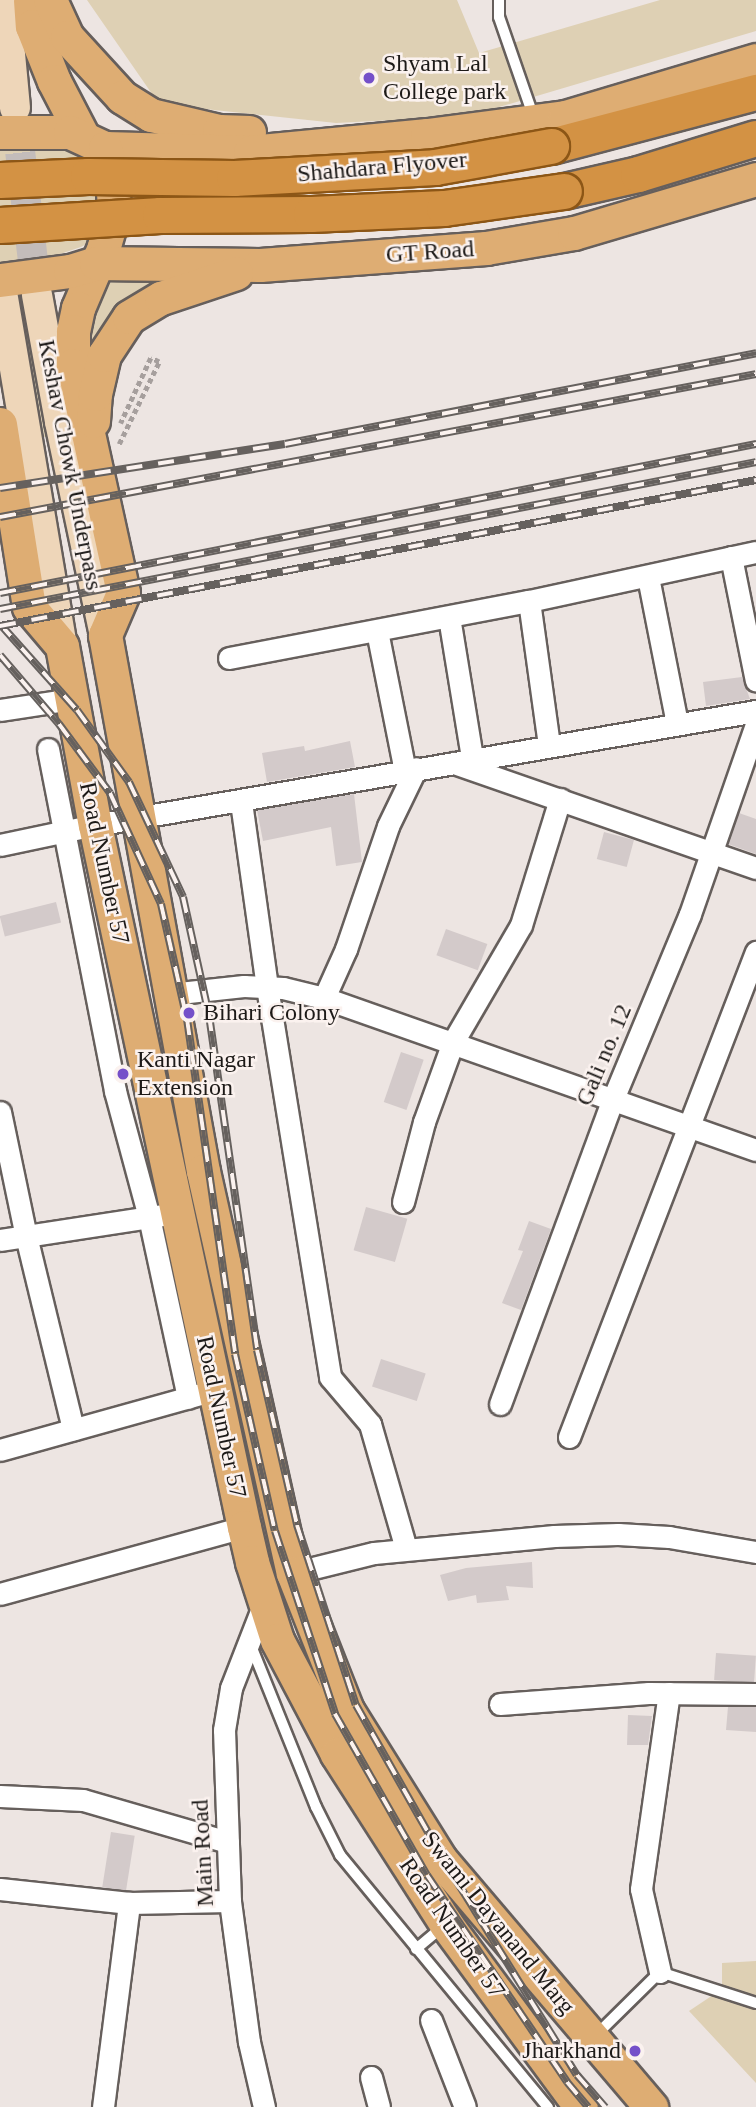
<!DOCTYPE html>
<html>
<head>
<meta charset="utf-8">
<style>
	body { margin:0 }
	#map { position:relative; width:756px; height:2107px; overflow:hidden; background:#ede5e2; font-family:Georgia,serif }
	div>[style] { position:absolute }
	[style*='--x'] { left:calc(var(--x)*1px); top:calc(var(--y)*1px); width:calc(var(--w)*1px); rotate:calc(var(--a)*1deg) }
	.green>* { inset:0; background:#ded0b4 }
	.building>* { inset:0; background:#d3caca; transform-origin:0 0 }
	.secondary-tunnel>* { height:30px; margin-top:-15px; transform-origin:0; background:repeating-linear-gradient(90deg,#c3bcba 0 30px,transparent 0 45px) }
	.path>* { height:4.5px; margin-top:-2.25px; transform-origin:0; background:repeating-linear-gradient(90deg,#a69f9d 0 5px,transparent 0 8.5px) }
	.roads { filter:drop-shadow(2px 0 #665f5c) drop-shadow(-2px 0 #665f5c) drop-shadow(0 2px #665f5c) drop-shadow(0 -2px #665f5c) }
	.service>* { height:10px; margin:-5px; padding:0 5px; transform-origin:5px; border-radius:5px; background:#fff }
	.minor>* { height:21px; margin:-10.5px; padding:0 10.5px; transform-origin:10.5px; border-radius:10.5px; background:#fff }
	.secondary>* { height:30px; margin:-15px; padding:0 15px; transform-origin:15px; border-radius:15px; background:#eed6b9 }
	.primary>* { height:33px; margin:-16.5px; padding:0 16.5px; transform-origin:16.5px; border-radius:16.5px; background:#dead73 }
	.trunk>* { height:35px; margin:-17.5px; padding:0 17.5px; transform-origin:17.5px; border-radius:17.5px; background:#d39244 }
	.rail>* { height:8px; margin-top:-4px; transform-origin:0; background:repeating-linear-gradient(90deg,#fbf2ef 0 16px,#66615e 0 32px); box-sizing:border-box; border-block:2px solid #66615e }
	.bridges { filter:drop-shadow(2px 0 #8c5616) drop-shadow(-2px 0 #8c5616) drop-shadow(0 2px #8c5616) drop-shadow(0 -2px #8c5616) }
	.trunk-bridge>* { height:35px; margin:-17.5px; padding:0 17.5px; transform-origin:17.5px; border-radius:17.5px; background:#d39244 }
	.dots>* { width:19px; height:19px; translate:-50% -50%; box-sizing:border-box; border:4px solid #fbf2ef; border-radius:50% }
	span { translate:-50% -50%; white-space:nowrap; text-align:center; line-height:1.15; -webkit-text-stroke:5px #fbf2ef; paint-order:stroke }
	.poi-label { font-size:24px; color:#1d1a18 }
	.left { translate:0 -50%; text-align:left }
	.right { translate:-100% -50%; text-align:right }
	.street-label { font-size:24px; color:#1d1a18 }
</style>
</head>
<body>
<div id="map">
	<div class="green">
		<div style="clip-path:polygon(87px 0,457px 0,479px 53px,660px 0,756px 0,756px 31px,469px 116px,336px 123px,159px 104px)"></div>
		<div style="clip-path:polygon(63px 143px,102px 163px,100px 236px,81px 247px,45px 259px,0 268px,0 146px)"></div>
		<div style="clip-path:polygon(129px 273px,181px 275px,127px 298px,112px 312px,90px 349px,89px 324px,102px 292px,112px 281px)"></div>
		<div style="clip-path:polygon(24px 298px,50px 436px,44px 437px,17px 299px)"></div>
		<div style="clip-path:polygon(756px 1961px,756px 2083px,689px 2011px,722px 1989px,722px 1963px)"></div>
	</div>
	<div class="building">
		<div style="clip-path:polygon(742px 677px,750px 699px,706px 706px,703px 682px)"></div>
		<div style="clip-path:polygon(350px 741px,355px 767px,267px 782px,262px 753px,304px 746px,305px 751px)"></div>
		<div style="clip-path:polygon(354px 794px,362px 862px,336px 866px,331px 827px,263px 841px,257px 810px)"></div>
		<div style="clip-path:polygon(739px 813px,756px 819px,756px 854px,728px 844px)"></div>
		<div style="left:604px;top:832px;width:31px;height:28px;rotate:15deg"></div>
		<div style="left:56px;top:902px;width:21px;height:58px;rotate:76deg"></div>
		<div style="left:446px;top:929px;width:44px;height:28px;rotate:20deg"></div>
		<div style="left:401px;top:1052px;width:24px;height:53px;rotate:19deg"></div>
		<div style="left:366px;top:1207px;width:43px;height:45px;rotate:16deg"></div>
		<div style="clip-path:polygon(529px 1221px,551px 1229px,521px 1310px,502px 1303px,523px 1251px,518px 1250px)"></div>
		<div style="left:381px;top:1359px;width:47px;height:29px;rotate:18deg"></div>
		<div style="clip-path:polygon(532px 1562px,533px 1588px,506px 1586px,509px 1600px,477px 1603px,476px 1595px,448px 1601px,440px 1575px,466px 1568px)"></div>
		<div style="left:716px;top:1653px;width:40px;height:27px;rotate:4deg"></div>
		<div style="clip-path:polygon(728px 1707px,756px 1707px,756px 1732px,726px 1730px)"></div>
		<div style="clip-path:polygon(628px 1715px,652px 1716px,648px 1745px,627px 1745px)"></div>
		<div style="left:111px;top:1832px;width:24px;height:56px;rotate:9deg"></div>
	</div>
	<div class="secondary-tunnel">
		<div style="--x:15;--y:108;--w:188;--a:83.3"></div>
	</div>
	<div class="path">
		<div style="--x:119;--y:444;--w:91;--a:-64"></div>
		<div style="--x:159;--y:362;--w:9;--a:-153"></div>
		<div style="--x:151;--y:358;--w:72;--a:114.8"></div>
	</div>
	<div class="roads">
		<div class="service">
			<div style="--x:499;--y:0;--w:17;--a:90"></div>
			<div style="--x:499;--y:17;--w:107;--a:70.9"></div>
			<div style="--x:250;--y:1643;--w:177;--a:68.1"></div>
			<div style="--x:316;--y:1807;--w:54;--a:63.4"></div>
			<div style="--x:340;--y:1855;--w:327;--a:50.5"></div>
			<div style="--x:416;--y:1949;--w:35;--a:-40"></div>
			<div style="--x:595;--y:2036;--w:91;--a:-44.6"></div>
			<div style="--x:660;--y:1972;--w:101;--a:17.9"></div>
		</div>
		<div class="minor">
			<div style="--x:731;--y:557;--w:126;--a:78.6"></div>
			<div style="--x:648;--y:577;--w:149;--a:78.8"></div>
			<div style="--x:529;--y:601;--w:145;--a:82.1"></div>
			<div style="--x:449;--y:617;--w:143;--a:80.7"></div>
			<div style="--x:377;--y:631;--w:143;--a:78.7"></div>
			<div style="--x:229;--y:658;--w:305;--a:-10.8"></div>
			<div style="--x:529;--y:601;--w:232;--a:-12.2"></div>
			<div style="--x:0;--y:710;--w:73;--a:-8.7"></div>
			<div style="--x:48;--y:749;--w:349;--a:78.9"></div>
			<div style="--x:115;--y:1091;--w:131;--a:74.9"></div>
			<div style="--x:149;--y:1217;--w:185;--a:77.8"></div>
			<div style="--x:454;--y:763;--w:320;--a:19.2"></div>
			<div style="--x:241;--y:802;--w:187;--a:82"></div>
			<div style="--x:267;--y:987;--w:395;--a:80.8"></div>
			<div style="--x:330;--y:1377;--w:62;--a:49.6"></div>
			<div style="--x:370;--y:1424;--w:130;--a:73.9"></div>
			<div style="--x:0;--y:845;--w:97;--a:-11.9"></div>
			<div style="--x:95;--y:825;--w:671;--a:-9.79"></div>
			<div style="--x:170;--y:994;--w:74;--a:-6.2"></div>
			<div style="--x:244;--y:986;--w:39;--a:3"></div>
			<div style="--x:283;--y:988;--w:42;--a:13.7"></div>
			<div style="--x:324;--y:998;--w:458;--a:19.4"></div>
			<div style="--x:324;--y:998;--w:54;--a:-65.8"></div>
			<div style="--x:346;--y:949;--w:130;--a:-71.1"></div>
			<div style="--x:388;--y:826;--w:64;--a:-64.2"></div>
			<div style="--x:0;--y:1112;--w:127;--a:78.2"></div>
			<div style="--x:26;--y:1236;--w:199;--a:76.3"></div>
			<div style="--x:403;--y:1202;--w:83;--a:-75.3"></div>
			<div style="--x:424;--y:1122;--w:85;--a:-70.1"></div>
			<div style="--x:453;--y:1042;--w:135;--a:-59.8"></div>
			<div style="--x:521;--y:925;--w:132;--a:-72.8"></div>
			<div style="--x:0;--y:1240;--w:165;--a:-8.7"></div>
			<div style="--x:500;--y:1404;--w:325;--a:-69.7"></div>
			<div style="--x:613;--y:1099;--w:200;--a:-67.4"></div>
			<div style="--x:690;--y:914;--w:200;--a:-70.8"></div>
			<div style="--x:569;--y:1437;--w:520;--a:-68.92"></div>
			<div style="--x:0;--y:1450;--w:208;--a:-15.6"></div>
			<div style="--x:293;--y:1573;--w:83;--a:-13.9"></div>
			<div style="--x:374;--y:1553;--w:181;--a:-5.4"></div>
			<div style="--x:554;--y:1536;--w:64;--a:-1.8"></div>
			<div style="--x:618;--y:1534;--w:51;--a:3.4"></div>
			<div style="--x:669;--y:1537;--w:88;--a:9.8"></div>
			<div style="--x:0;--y:1594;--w:253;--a:-15.4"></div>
			<div style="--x:500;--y:1704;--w:149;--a:-4.2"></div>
			<div style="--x:649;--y:1693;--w:107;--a:0.5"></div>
			<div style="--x:0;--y:1796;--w:83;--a:2.8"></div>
			<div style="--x:83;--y:1800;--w:151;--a:16.2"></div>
			<div style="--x:0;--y:1889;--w:130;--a:6.2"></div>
			<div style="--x:129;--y:1903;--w:101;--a:-1.1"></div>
			<div style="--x:660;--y:1972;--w:85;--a:-102.9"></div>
			<div style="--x:641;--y:1889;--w:198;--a:-81.9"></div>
			<div style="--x:431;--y:2020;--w:93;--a:68.7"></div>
			<div style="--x:371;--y:2077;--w:31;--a:75"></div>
			<div style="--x:103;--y:2107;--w:206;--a:-82.7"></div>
			<div style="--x:264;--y:2107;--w:67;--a:-103"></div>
			<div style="--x:249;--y:2042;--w:142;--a:-97.7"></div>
			<div style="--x:230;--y:1901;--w:171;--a:-92"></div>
			<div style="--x:224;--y:1730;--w:43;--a:-80.5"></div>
			<div style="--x:231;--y:1688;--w:93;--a:-68.7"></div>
		</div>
		<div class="secondary">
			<div style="--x:5;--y:0;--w:108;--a:84.7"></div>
			<div style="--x:37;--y:295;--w:129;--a:79.7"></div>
			<div style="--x:60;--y:422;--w:218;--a:78.1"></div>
			<div style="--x:3;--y:298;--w:353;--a:80.4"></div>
		</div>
		<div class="primary">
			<div style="--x:30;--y:0;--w:26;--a:86"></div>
			<div style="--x:32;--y:26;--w:59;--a:68.2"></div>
			<div style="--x:54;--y:81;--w:61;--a:62.6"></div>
			<div style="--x:50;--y:0;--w:41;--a:65.3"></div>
			<div style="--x:67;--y:37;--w:81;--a:47.5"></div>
			<div style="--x:122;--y:97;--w:34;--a:32"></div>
			<div style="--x:151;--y:115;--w:70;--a:13.2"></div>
			<div style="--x:219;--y:131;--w:30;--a:2"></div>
			<div style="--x:0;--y:132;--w:70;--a:0"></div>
			<div style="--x:70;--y:132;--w:38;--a:25"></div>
			<div style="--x:105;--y:148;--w:145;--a:1.6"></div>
			<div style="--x:250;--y:152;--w:178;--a:-5.5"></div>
			<div style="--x:427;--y:135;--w:139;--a:-7.4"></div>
			<div style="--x:565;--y:117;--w:199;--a:-16.6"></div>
			<div style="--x:105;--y:148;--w:26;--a:74"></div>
			<div style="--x:112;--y:173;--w:38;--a:87"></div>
			<div style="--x:114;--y:211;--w:37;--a:106"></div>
			<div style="--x:104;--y:247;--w:66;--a:113.1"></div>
			<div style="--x:78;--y:308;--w:24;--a:102"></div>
			<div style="--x:73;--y:331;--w:34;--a:90"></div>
			<div style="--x:73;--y:365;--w:233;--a:77.6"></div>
			<div style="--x:123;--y:593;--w:46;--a:113.2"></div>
			<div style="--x:105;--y:635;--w:545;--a:79.64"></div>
			<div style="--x:203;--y:1171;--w:412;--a:77.4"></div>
			<div style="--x:293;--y:1573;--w:147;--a:68.5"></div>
			<div style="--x:347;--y:1710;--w:176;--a:58"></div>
			<div style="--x:440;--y:1859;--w:326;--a:49.6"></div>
			<div style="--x:0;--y:280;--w:71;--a:-7.3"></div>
			<div style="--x:70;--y:271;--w:27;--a:-17"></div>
			<div style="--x:96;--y:263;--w:164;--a:0.7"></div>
			<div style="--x:260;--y:265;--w:227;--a:-4.3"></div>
			<div style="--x:486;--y:248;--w:89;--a:-9.7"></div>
			<div style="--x:574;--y:233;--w:190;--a:-16.5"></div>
			<div style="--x:93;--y:421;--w:27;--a:-86"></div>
			<div style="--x:95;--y:394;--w:40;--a:-77"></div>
			<div style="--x:104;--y:355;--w:45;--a:-56.7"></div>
			<div style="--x:129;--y:317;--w:37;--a:-31"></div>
			<div style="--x:161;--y:298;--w:79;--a:-18.4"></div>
			<div style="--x:0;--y:424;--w:185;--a:81"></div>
			<div style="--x:29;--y:607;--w:51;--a:49.8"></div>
			<div style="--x:62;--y:646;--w:182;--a:79.6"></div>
			<div style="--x:95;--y:825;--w:718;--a:78.02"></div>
			<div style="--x:244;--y:1527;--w:36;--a:77"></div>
			<div style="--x:252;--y:1562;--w:82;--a:72.2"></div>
			<div style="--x:277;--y:1640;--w:129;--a:62.2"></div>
			<div style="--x:337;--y:1754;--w:202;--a:57.3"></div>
			<div style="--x:446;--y:1924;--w:227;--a:53.6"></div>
		</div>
		<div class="trunk">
			<div style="--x:551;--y:146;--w:212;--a:-14.8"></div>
			<div style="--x:564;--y:191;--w:76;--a:-12.9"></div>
			<div style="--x:638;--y:174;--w:123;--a:-17"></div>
		</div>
	</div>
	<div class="rail">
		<div style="--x:0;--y:488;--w:288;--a:-8.8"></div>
		<div style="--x:285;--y:444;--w:480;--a:-10.9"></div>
		<div style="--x:0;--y:517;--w:769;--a:-10.71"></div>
		<div style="--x:0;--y:593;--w:771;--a:-11.15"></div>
		<div style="--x:0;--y:609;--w:770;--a:-11"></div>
		<div style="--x:0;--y:624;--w:115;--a:48.2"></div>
		<div style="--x:77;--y:710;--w:89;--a:54.2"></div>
		<div style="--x:129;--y:782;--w:127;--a:64.8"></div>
		<div style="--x:183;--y:897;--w:121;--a:77.6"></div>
		<div style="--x:209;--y:1015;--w:338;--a:81.8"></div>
		<div style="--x:257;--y:1350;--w:180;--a:77.1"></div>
		<div style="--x:297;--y:1525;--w:189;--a:71.9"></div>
		<div style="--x:356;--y:1705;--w:183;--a:60.5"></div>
		<div style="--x:446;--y:1864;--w:248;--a:58.2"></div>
		<div style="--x:577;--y:2075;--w:43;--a:48.8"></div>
		<div style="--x:0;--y:626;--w:770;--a:-10.93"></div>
		<div style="--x:0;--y:655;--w:91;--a:49.5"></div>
		<div style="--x:59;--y:724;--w:86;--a:53.5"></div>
		<div style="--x:110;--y:793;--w:122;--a:65.3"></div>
		<div style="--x:161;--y:904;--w:118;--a:77.3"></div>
		<div style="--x:187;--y:1019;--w:338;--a:81.8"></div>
		<div style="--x:235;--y:1354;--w:181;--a:77.3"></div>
		<div style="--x:275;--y:1531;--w:193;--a:71.8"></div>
		<div style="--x:335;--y:1714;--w:185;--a:60.3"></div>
		<div style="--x:427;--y:1875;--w:250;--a:55.9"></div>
		<div style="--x:567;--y:2082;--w:33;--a:50"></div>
	</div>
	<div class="bridges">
		<div class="trunk-bridge">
			<div style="--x:0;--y:180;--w:88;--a:-2.6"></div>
			<div style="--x:88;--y:176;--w:146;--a:0.8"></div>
			<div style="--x:234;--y:178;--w:201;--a:-3.1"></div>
			<div style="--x:435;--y:167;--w:118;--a:-10.3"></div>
			<div style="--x:0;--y:225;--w:160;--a:-3.6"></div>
			<div style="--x:160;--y:215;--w:151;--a:-0.4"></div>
			<div style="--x:311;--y:214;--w:133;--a:-2.6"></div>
			<div style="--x:444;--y:208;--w:121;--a:-8.1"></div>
		</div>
	</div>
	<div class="dots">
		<div style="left:369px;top:78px;background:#7550c9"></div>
		<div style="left:189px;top:1013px;background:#7550c9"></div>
		<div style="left:123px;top:1074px;background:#7550c9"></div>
		<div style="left:635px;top:2051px;background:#7550c9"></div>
	</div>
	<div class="poi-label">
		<span class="left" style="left:383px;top:78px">Shyam Lal<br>College park</span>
		<span class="left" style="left:203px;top:1013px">Bihari Colony</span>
		<span class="left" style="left:137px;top:1074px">Kanti Nagar<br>Extension</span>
		<span class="right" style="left:621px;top:2051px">Jharkhand</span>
	</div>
	<div class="street-label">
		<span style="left:382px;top:167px;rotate:-5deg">Shahdara Flyover</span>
		<span style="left:430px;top:252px;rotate:-4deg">GT Road</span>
		<span style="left:70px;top:465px;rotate:79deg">Keshav Chowk Underpass</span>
		<span style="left:104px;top:863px;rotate:78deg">Road Number 57</span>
		<span style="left:604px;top:1055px;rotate:-67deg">Gali no. 12</span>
		<span style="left:221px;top:1417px;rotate:78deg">Road Number 57</span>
		<span style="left:203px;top:1853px;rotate:-93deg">Main Road</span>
		<span style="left:498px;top:1923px;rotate:51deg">Swami Dayanand Marg</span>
		<span style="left:452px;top:1928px;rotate:55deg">Road Number 57</span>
	</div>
</div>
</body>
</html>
